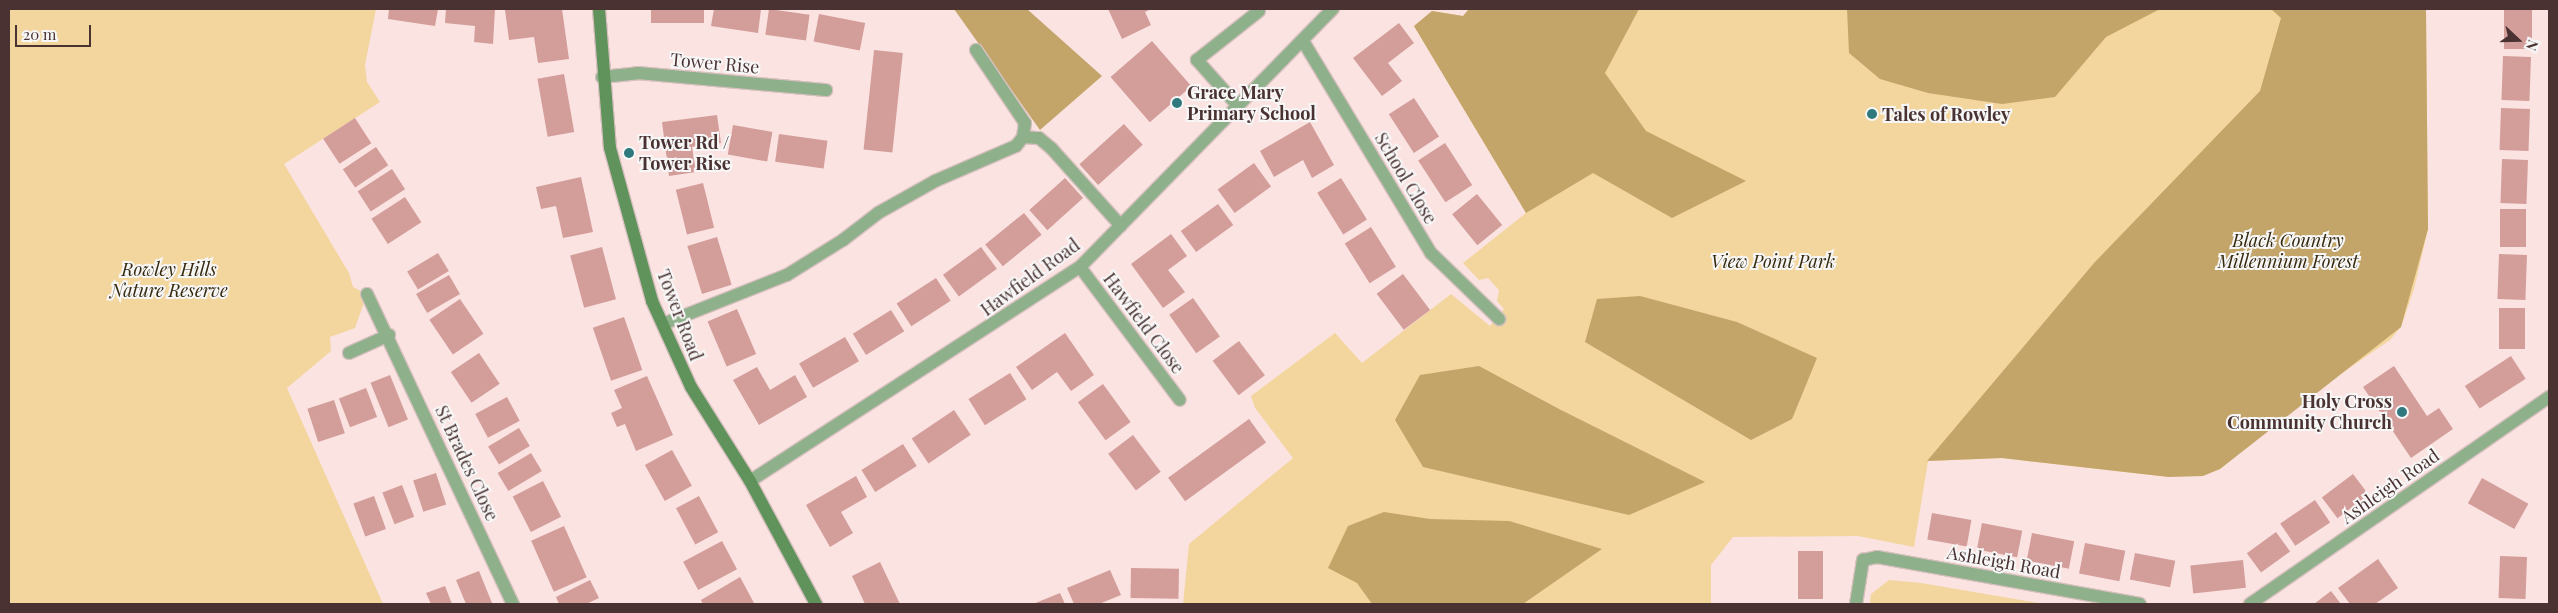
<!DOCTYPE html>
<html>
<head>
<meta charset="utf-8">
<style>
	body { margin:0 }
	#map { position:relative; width:2558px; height:613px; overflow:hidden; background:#fbe3e2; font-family:"Playfair Display",serif }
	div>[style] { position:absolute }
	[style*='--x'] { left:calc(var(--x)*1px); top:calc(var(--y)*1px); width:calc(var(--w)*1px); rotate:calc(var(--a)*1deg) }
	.green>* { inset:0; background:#f3d59e }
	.forest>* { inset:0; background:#c3a469 }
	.building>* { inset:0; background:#d39d9a; transform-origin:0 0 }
	.roads { filter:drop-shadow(1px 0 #d7c0bf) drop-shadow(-1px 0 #d7c0bf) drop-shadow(0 1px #d7c0bf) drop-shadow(0 -1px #d7c0bf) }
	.lane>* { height:12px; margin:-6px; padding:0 6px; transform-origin:6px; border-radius:6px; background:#8eb08a }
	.street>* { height:12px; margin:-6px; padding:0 6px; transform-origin:6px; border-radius:6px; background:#8eb08a }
	.secondary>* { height:12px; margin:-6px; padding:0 6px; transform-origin:6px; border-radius:6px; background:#60935b }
	.dots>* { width:14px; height:14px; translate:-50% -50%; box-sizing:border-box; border:2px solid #f7f7f7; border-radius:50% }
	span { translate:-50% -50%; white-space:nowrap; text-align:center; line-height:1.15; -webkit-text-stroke:4px #f7f7f7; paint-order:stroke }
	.street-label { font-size:18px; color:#493231 }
	.poi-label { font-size:18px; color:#493231; font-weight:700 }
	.left { translate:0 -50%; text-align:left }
	.right { translate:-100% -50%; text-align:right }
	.park-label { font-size:18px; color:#37290e; font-style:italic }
	.frame { position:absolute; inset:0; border:10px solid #493231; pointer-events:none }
	.north { position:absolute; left:2493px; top:15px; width:50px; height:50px; -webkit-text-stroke:4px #f7f7f7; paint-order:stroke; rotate:111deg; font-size:14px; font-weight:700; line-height:20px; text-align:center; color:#493231 }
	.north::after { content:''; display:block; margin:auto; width:18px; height:22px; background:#493231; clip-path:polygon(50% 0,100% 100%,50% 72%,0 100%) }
	.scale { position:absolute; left:15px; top:25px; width:76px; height:22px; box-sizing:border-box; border:2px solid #493231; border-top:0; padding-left:6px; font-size:15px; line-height:18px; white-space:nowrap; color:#493231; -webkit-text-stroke:4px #f7f7f7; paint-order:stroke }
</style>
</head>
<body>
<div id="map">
	<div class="green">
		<div style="clip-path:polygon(9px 9px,376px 9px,365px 65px,367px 82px,380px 102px,284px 164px,349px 273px,353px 287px,367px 294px,355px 328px,330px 337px,331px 351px,287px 388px,383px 604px,9px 604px)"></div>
		<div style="clip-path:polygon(1469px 9px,2426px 9px,2428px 229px,2414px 289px,2401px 327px,2390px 340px,2306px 398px,2220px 469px,2169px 477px,2002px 458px,1928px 461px,1914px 547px,1858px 536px,1733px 537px,1711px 565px,1711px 604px,1835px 604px,1183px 604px,1189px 544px,1293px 458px,1255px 408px,1251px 396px,1335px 333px,1362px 363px,1451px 294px,1490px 326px,1504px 309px,1497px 301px,1499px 290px,1488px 278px,1479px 280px,1463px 263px,1526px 213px,1414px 26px,1432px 11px,1463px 16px)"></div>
		<div style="clip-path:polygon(1889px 580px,1921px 583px,2045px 604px,1870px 604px,1871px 594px)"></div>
	</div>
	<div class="forest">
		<div style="clip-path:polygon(954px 9px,1027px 9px,1102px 76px,1040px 130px)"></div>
		<div style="clip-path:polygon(1469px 9px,1639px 9px,1605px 73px,1646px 131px,1746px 181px,1672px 218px,1593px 173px,1526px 213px,1414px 26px,1432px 11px,1463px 16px)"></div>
		<div style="clip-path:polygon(1847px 9px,2160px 9px,2106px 37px,2055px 97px,2002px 104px,1928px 93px,1880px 79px,1849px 53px)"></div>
		<div style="clip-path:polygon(2271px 9px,2426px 9px,2428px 229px,2401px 327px,2220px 469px,2203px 476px,2169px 477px,2002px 458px,1927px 461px,2094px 263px,2260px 91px,2281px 18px)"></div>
		<div style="clip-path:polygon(1640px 296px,1737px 322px,1817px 358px,1792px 419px,1751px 440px,1585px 342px,1597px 299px)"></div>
		<div style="clip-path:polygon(1479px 366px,1561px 410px,1705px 482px,1629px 515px,1423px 467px,1395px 420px,1420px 375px)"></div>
		<div style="clip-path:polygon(1384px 512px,1430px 519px,1509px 521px,1602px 549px,1523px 604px,1372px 604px,1357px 583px,1328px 568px,1348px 526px)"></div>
	</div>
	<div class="building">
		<div style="clip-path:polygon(389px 9px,438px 9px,435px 26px,388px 19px)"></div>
		<div style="clip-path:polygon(446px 9px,495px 9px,493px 44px,474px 42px,475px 26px,445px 23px)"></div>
		<div style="clip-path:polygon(562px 9px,569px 59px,538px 63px,534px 37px,509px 40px,505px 10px)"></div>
		<div style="left:651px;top:9px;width:53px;height:14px"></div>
		<div style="clip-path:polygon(714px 9px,761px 9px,758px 33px,711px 26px)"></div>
		<div style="left:769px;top:9px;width:41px;height:26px;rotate:8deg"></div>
		<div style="clip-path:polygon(1108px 9px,1151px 9px,1145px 12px,1151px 25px,1122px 39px)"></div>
		<div style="left:2504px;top:9px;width:28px;height:40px"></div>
		<div style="left:819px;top:14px;width:47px;height:28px;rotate:11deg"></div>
		<div style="clip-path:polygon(1399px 23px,1414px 43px,1388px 63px,1402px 81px,1382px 96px,1353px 58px)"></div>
		<div style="left:1152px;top:41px;width:60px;height:55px;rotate:49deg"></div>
		<div style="left:874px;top:50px;width:29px;height:100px;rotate:6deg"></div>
		<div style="left:2503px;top:56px;width:28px;height:44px;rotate:2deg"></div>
		<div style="left:564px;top:74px;width:59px;height:27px;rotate:80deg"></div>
		<div style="left:1414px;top:98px;width:46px;height:30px;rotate:57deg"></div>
		<div style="left:2501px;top:108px;width:29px;height:42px;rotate:2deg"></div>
		<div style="clip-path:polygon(717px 115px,721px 143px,692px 147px,696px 172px,669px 176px,662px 122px)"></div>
		<div style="left:355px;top:118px;width:30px;height:38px;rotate:57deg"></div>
		<div style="clip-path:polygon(1310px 122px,1334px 165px,1312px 178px,1303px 160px,1274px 177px,1260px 151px)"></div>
		<div style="left:1124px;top:124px;width:28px;height:60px;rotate:48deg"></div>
		<div style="left:733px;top:125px;width:40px;height:30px;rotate:10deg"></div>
		<div style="left:779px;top:134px;width:49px;height:28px;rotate:8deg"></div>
		<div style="left:1445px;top:143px;width:50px;height:32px;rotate:57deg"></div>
		<div style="left:376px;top:147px;width:22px;height:40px;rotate:56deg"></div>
		<div style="left:2502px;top:159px;width:26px;height:44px;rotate:2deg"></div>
		<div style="left:1254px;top:163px;width:29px;height:45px;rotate:54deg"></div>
		<div style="left:392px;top:169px;width:24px;height:41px;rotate:57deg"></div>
		<div style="clip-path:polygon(581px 177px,593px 232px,563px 238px,556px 206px,541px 209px,536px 187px)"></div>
		<div style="left:1065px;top:178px;width:27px;height:48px;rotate:48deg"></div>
		<div style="left:1341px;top:178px;width:49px;height:28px;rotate:58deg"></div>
		<div style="left:703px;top:183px;width:46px;height:28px;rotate:76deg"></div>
		<div style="left:1477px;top:194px;width:40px;height:32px;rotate:51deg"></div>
		<div style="left:405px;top:197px;width:30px;height:40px;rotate:57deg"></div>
		<div style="left:1218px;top:204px;width:26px;height:46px;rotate:54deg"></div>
		<div style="left:2500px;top:209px;width:26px;height:38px"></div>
		<div style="left:1024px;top:213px;width:28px;height:50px;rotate:51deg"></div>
		<div style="left:1371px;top:227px;width:47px;height:31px;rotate:58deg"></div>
		<div style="clip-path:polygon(1171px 234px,1187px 256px,1168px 270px,1185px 292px,1163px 308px,1131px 264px)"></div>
		<div style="left:717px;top:237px;width:50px;height:31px;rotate:73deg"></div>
		<div style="left:602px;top:247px;width:54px;height:33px;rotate:75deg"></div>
		<div style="left:981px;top:247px;width:27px;height:47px;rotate:54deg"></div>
		<div style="left:438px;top:253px;width:21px;height:36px;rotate:59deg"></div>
		<div style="left:2499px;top:254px;width:28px;height:45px;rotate:2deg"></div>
		<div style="left:1403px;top:274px;width:45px;height:33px;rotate:53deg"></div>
		<div style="left:449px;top:275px;width:22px;height:38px;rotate:60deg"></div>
		<div style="left:936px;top:278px;width:27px;height:47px;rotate:57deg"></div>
		<div style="left:1193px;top:298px;width:47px;height:29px;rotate:55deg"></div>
		<div style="left:460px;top:299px;width:42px;height:37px;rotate:56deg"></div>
		<div style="left:2499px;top:308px;width:26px;height:41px"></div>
		<div style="left:737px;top:309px;width:49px;height:32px;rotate:67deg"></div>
		<div style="left:891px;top:310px;width:25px;height:45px;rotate:58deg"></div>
		<div style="left:624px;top:317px;width:56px;height:33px;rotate:71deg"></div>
		<div style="clip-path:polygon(1065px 333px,1094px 375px,1071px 391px,1057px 372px,1032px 390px,1016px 367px)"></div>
		<div style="left:845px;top:337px;width:28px;height:53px;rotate:60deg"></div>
		<div style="left:1239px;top:341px;width:43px;height:33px;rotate:53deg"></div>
		<div style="left:479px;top:353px;width:37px;height:34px;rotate:56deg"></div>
		<div style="left:2511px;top:356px;width:27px;height:55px;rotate:57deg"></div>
		<div style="clip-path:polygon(2394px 366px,2427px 416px,2439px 408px,2453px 429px,2411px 458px,2363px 387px)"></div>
		<div style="clip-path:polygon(757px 367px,770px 390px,795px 375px,807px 397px,759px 425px,733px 380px)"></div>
		<div style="left:1010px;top:373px;width:31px;height:49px;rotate:58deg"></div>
		<div style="left:390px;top:375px;width:48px;height:21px;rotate:68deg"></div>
		<div style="clip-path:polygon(647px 376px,673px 435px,636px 451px,625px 424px,617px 427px,611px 413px,622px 408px,614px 390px)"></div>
		<div style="left:1103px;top:384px;width:47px;height:31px;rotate:54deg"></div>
		<div style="left:366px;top:388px;width:31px;height:29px;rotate:69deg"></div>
		<div style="left:507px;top:397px;width:27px;height:36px;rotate:62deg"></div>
		<div style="left:334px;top:400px;width:35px;height:28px;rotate:72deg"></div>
		<div style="left:954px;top:410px;width:30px;height:51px;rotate:56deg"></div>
		<div style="left:1249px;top:419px;width:29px;height:100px;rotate:54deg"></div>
		<div style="left:519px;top:428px;width:21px;height:36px;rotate:59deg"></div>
		<div style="left:1133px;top:435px;width:46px;height:31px;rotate:53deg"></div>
		<div style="left:903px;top:444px;width:26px;height:49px;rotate:58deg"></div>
		<div style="left:672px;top:450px;width:41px;height:31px;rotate:61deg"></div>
		<div style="left:531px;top:453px;width:21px;height:39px;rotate:59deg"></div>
		<div style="left:436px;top:473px;width:33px;height:24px;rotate:72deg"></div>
		<div style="left:2353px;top:474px;width:26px;height:39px;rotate:53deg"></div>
		<div style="clip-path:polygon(856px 476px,867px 497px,841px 512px,853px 533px,830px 547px,806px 505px)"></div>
		<div style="left:2482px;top:478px;width:53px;height:29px;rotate:29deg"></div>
		<div style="left:543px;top:481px;width:40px;height:34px;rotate:63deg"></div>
		<div style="left:402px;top:485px;width:34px;height:21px;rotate:69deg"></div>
		<div style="left:374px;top:496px;width:35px;height:22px;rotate:70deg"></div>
		<div style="left:699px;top:496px;width:41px;height:26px;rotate:62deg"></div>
		<div style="left:2315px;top:500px;width:27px;height:42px;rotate:56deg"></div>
		<div style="left:1932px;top:513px;width:40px;height:27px;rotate:10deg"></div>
		<div style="left:1982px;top:523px;width:41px;height:27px;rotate:11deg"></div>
		<div style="left:564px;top:526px;width:56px;height:36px;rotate:66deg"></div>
		<div style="left:2276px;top:532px;width:24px;height:36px;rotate:54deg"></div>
		<div style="left:2032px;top:533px;width:43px;height:28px;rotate:11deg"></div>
		<div style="left:722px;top:541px;width:32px;height:44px;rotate:62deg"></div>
		<div style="left:2085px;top:543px;width:41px;height:31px;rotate:11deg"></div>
		<div style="left:1798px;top:551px;width:25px;height:48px"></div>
		<div style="left:2135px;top:553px;width:41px;height:27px;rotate:11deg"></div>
		<div style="left:2500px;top:556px;width:27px;height:42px;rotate:2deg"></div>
		<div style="clip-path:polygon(2378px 559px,2398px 588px,2375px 604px,2350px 604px,2338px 588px)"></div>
		<div style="left:2243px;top:560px;width:28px;height:53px;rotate:84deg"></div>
		<div style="clip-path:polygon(880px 562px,900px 604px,865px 604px,852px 576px)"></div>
		<div style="left:1131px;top:568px;width:48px;height:30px;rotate:1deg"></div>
		<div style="clip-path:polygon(1110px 570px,1121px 595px,1099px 604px,1074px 604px,1067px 588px)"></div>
		<div style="clip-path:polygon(479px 571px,492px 603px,466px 604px,456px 580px)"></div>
		<div style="clip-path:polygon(740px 577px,754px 603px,703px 604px,701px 600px)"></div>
		<div style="clip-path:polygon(590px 580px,599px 598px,586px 604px,559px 604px,556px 597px)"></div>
		<div style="clip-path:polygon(445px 586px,452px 604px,431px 604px,426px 593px)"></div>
		<div style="clip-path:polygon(2331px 591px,2341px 604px,2314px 604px)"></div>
		<div style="clip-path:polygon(1060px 593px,1065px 604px,1033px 604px)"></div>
	</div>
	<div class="roads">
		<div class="lane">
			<div style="--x:1238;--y:106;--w:62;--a:-131.7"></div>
			<div style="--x:1197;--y:60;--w:79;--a:-38.3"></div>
			<div style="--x:1023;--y:137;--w:16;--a:4"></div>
			<div style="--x:1039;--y:138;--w:17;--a:40"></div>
			<div style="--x:1052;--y:149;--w:103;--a:48.1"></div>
			<div style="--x:663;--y:324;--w:133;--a:-21.6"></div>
			<div style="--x:787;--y:275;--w:66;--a:-32"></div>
			<div style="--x:843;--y:240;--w:44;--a:-37.6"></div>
			<div style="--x:878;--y:213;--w:65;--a:-29.3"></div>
			<div style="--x:935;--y:181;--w:88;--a:-23.4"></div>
			<div style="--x:1016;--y:146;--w:11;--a:-52"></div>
			<div style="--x:1023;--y:137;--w:14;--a:-82"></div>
			<div style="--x:1025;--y:123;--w:88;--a:-123.9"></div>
		</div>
		<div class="street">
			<div style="--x:1303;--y:41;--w:248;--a:58.9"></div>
			<div style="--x:1431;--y:253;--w:95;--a:44.1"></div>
			<div style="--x:602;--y:77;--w:36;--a:-6"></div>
			<div style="--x:638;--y:73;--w:189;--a:5.2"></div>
			<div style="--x:1080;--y:267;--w:166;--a:53.1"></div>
			<div style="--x:367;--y:294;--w:343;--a:64.8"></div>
			<div style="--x:349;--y:353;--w:44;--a:-24.2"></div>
			<div style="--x:750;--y:481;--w:393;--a:-33"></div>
			<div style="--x:1080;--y:267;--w:361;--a:-45.6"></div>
			<div style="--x:1856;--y:604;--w:45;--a:-81"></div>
			<div style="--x:1863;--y:560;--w:14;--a:-12"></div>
			<div style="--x:1877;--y:557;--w:267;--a:10.1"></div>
			<div style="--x:2250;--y:604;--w:364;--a:-34.7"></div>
		</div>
		<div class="secondary">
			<div style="--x:599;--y:9;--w:139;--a:85.5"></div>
			<div style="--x:610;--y:148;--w:159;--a:74.6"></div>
			<div style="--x:652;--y:301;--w:94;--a:65.6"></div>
			<div style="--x:691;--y:387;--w:111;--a:57.9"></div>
			<div style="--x:750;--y:481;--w:140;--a:61.8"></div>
		</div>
	</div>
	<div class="dots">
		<div style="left:1177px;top:103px;background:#2f787e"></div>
		<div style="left:1872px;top:114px;background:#2f787e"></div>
		<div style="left:629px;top:153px;background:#2f787e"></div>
		<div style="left:2402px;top:412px;background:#2f787e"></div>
	</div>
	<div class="street-label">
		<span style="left:715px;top:63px;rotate:5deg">Tower Rise</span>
		<span style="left:1406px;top:178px;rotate:59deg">School Close</span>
		<span style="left:1030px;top:277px;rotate:-36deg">Hawfield Road</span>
		<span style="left:680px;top:315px;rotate:69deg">Tower Road</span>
		<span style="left:1144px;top:323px;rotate:53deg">Hawfield Close</span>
		<span style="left:467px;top:463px;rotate:65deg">St Brades Close</span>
		<span style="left:2390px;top:486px;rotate:-35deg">Ashleigh Road</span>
		<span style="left:2004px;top:562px;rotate:10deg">Ashleigh Road</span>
	</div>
	<div class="poi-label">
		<span class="left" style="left:1187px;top:103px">Grace Mary<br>Primary School</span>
		<span class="left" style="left:1882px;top:114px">Tales of Rowley</span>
		<span class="left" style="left:639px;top:153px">Tower Rd /<br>Tower Rise</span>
		<span class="right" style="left:2392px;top:412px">Holy Cross<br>Community Church</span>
	</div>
	<div class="park-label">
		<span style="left:2288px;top:251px">Black Country<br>Millennium Forest</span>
		<span style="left:1773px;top:261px">View Point Park</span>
		<span style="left:169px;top:280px">Rowley Hills<br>Nature Reserve</span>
	</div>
	<div class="frame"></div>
	<div class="north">N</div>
	<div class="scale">20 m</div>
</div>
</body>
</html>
